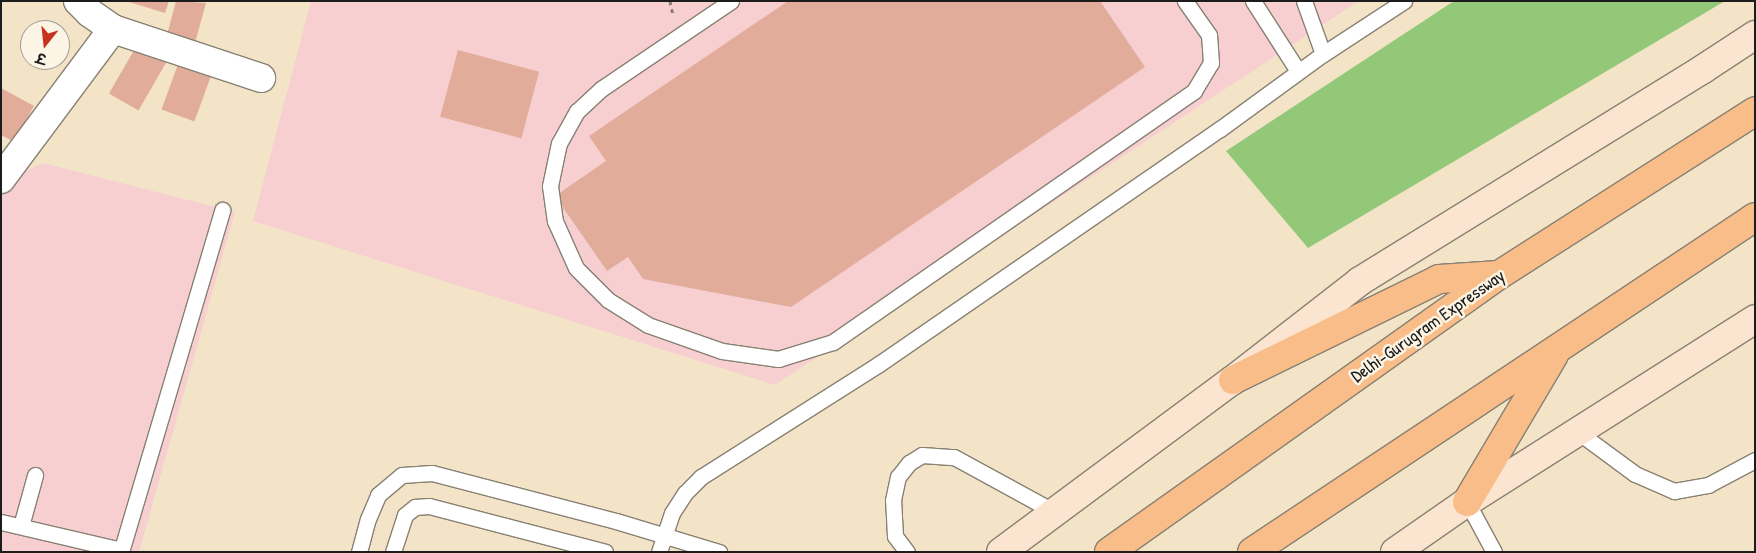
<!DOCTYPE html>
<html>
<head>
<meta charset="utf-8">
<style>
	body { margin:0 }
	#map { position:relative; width:1756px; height:553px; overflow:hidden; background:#f3e4c7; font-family:"Patrick Hand","Playpen Sans Deva",sans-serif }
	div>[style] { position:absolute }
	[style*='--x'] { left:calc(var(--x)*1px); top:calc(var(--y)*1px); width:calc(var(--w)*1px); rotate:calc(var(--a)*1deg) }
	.built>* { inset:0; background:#f7cfd1 }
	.green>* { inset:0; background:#94c879 }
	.building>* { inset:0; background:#e1ac9a; transform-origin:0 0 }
	.path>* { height:3px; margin-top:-1.5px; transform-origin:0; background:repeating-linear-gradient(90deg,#888072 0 4px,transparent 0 8px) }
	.roads { filter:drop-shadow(1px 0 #888072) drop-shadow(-1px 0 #888072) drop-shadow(0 1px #888072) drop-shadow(0 -1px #888072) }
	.service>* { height:15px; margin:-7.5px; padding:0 7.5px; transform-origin:7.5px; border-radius:7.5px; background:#fff }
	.minor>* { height:28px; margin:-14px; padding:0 14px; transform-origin:14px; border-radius:14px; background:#fff }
	.secondary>* { height:28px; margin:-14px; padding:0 14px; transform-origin:14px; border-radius:14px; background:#fce5d0 }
	.motorway>* { height:28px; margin:-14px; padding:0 14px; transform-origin:14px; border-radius:14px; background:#f8bd89 }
	span { translate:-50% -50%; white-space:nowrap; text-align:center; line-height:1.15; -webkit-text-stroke:5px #fcf5e5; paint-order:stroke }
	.street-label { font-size:18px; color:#1c1c1c }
	.frame { position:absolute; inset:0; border:2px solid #1c1c1c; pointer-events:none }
	.north { position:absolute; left:20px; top:20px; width:50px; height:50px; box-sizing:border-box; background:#fcf5e5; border:1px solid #a29e95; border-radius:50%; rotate:196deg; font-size:14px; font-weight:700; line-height:20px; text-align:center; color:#1c1c1c }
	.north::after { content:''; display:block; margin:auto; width:18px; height:22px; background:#c8321e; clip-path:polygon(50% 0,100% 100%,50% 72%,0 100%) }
</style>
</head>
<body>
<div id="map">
	<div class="built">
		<div style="clip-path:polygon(311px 1px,1359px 1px,775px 385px,253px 221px)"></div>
		<div style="clip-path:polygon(43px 163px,235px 212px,139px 552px,1px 552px,1px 182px)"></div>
	</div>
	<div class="green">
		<div style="clip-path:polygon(1454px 1px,1725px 1px,1308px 248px,1226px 151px)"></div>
	</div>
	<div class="building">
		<div style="clip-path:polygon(126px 1px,169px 1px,165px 13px)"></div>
		<div style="clip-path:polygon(176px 1px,206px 3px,195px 43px,167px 35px)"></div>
		<div style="clip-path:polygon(788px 1px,1100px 1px,1145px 67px,791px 307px,643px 279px,628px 257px,607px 271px,555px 196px,606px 161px,589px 136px)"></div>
		<div style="left:137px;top:45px;width:34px;height:56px;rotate:30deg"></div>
		<div style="left:458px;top:50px;width:84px;height:69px;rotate:15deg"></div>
		<div style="left:181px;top:56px;width:35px;height:57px;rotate:20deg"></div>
		<div style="clip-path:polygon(1px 88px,34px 106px,14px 142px,1px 135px)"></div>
	</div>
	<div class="path">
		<div style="--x:670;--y:1;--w:14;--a:78"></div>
	</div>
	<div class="roads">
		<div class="service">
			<div style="--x:731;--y:1;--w:157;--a:145.9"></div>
			<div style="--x:601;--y:89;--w:33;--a:137"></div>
			<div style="--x:577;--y:111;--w:37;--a:119"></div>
			<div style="--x:559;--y:143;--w:44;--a:101.8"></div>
			<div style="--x:550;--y:186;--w:35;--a:82"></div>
			<div style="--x:555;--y:221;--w:51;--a:65.9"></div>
			<div style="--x:576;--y:268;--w:45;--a:45"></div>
			<div style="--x:608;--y:300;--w:47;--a:32"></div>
			<div style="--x:648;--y:325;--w:78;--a:19.4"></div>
			<div style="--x:722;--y:351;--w:57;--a:8.1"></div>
			<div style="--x:778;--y:359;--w:58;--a:-17.2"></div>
			<div style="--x:833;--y:342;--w:440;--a:-34.8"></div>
			<div style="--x:1194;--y:91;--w:33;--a:-59"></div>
			<div style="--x:1211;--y:63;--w:28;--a:-94"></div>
			<div style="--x:1209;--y:35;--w:42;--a:-125.2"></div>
			<div style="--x:1253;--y:1;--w:83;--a:57.3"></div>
			<div style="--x:1304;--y:1;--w:56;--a:70.3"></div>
			<div style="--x:1578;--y:432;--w:71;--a:36.4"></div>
			<div style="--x:1635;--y:474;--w:43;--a:23.6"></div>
			<div style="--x:1674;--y:491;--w:35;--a:-10"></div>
			<div style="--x:1708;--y:485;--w:53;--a:-28"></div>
			<div style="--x:1467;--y:502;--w:57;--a:61.6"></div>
			<div style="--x:1;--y:522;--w:123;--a:13.1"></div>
			<div style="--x:21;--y:526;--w:53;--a:-74.6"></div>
			<div style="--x:121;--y:552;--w:357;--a:-73.5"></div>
			<div style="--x:359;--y:552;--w:34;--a:-75"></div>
			<div style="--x:368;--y:519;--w:26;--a:-67"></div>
			<div style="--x:378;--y:495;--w:31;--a:-40"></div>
			<div style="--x:402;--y:475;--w:30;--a:-4"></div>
			<div style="--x:432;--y:473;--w:190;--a:14.6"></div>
			<div style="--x:616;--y:521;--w:108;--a:16.8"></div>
			<div style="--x:393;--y:552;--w:39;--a:-72"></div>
			<div style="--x:405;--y:515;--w:13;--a:-39"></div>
			<div style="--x:415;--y:507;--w:14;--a:-4"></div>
			<div style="--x:429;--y:506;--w:182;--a:14.6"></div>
			<div style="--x:659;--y:552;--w:41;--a:-71.6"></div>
			<div style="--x:672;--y:513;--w:24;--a:-57"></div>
			<div style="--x:685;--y:493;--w:23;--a:-45"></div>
			<div style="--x:701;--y:477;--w:211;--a:-32.4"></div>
			<div style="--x:879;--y:364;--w:414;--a:-34.6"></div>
			<div style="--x:1220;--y:129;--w:127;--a:-36.1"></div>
			<div style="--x:1323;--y:54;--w:97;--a:-33.2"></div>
			<div style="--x:907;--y:552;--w:20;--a:-127"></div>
			<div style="--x:895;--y:536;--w:36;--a:-93"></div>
			<div style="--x:893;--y:500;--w:24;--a:-78"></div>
			<div style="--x:898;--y:477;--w:18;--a:-52"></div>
			<div style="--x:909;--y:463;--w:15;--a:-32"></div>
			<div style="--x:922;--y:455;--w:32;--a:4"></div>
			<div style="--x:954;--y:457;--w:115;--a:28.6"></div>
		</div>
		<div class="minor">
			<div style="--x:78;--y:1;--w:17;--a:45"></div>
			<div style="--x:90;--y:13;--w:28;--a:35"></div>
			<div style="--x:113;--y:29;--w:156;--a:18.3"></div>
			<div style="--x:1;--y:179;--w:187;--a:-53.3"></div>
		</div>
		<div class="secondary">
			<div style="--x:1001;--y:552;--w:289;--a:-36.6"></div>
			<div style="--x:1233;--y:380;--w:161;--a:-37.9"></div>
			<div style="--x:1360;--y:281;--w:403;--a:-31.7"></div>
			<div style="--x:1703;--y:69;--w:62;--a:-33.2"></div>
			<div style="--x:1395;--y:552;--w:88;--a:-34.8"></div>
			<div style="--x:1467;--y:502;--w:341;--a:-32.4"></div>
		</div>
		<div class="motorway">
			<div style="--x:1233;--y:380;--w:229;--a:-26.1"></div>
			<div style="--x:1439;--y:279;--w:59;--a:-3.9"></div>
			<div style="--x:1467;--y:502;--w:171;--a:-59.4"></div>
			<div style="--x:1109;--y:552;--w:478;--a:-35.4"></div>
			<div style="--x:1499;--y:275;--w:304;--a:-32.6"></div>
			<div style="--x:1252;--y:552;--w:604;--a:-33.66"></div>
		</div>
	</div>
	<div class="street-label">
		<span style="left:1428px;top:326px;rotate:-35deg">Delhi-Gurugram Expressway</span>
	</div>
	<div class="frame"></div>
	<div class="north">उ</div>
</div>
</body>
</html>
